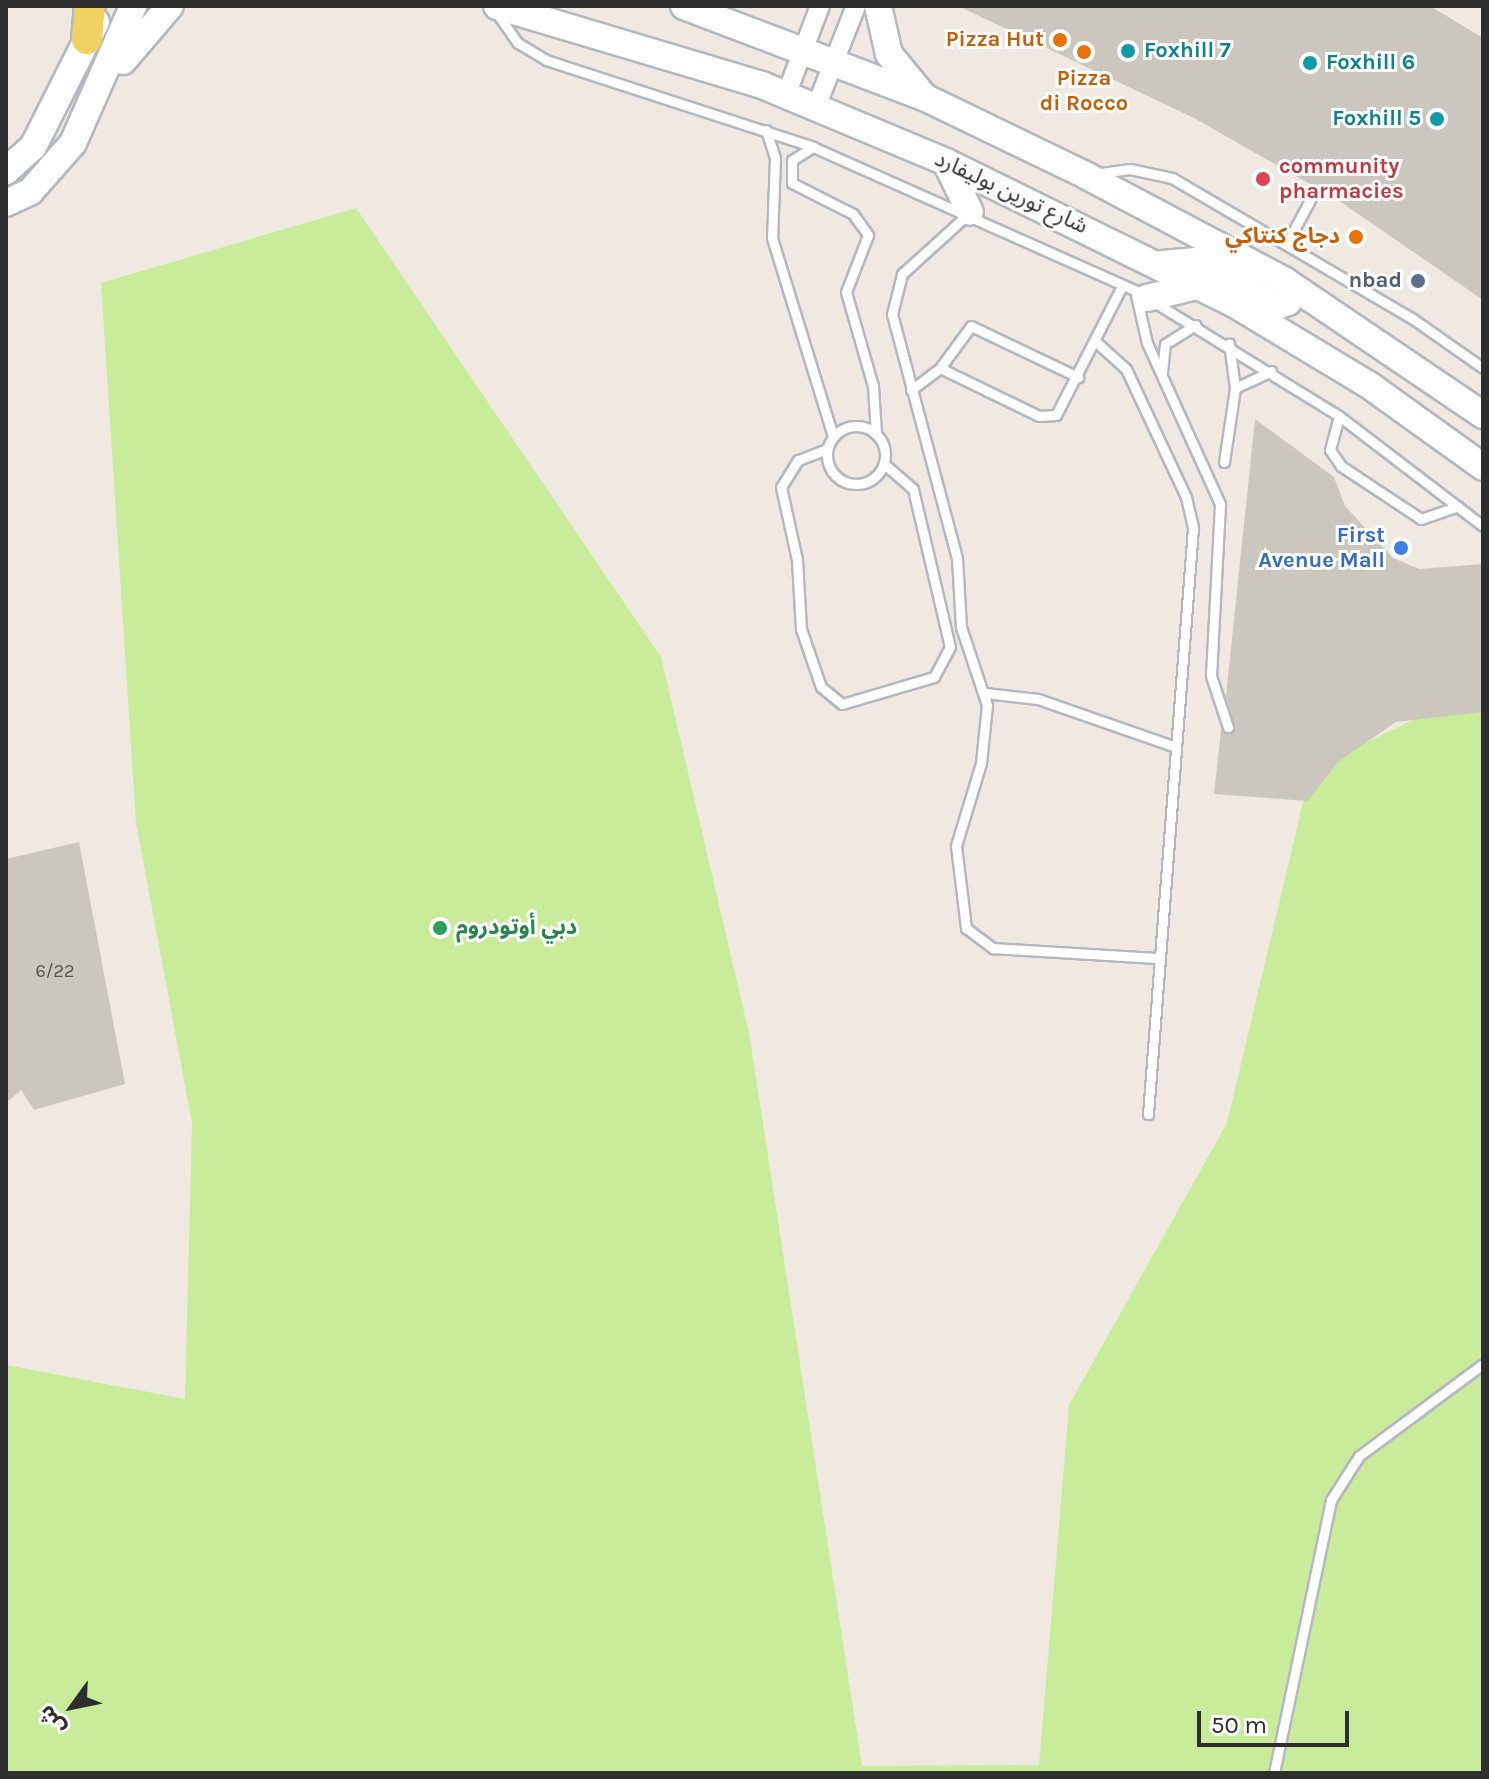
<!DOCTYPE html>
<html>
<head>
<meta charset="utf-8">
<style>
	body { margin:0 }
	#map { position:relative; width:1489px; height:1779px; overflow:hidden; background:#efe9e1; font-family:Karla,"Noto Sans Arabic",sans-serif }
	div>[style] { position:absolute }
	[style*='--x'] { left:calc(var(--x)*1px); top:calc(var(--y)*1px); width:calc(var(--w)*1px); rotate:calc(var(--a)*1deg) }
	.pitch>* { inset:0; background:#c9ec9a }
	.building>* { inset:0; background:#cbc7bf }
	.roads { filter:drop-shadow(2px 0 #b4b7c1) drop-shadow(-2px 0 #b4b7c1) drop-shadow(0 2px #b4b7c1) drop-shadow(0 -2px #b4b7c1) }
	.lane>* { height:9px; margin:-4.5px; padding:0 4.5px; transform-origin:4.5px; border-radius:4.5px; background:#fff }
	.lane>.ring { margin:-4.5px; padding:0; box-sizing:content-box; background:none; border:9px solid #fff; border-radius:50% }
	.street>* { height:18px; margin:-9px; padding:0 9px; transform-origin:9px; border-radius:9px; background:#fff }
	.secondary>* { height:26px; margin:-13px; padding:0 13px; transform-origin:13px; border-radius:13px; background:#fff }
	.primary>* { height:30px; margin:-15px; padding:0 15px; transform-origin:15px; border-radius:15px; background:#f2d163 }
	.dots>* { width:22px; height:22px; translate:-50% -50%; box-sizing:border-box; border:4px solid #fff; border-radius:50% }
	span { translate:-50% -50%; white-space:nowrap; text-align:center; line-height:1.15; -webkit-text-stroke:6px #fff; paint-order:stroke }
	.number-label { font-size:18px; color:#555452 }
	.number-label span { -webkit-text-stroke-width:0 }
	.food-label { font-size:22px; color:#c56008; font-weight:700 }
	.right { translate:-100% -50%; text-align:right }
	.culture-label { font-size:22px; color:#0d838f; font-weight:700 }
	.left { translate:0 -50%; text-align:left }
	.health-label { font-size:22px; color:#be3a42; font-weight:700 }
	.street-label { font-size:22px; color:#2e2e2e }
	.service-label { font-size:22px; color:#4e5e75; font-weight:700 }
	.shop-label { font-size:22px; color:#366cbe; font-weight:700 }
	.leisure-label { font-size:22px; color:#27864d; font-weight:700 }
	.frame { position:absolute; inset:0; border:8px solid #2e2e2e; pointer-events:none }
	.north { position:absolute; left:32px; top:1667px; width:80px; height:80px; -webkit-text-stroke:6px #fff; paint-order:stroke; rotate:237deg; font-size:22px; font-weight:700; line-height:32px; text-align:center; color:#2e2e2e }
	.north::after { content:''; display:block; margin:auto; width:28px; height:36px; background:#2e2e2e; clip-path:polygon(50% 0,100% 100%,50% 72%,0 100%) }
	.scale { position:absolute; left:1197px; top:1711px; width:152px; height:36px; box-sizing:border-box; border:4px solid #2e2e2e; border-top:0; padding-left:10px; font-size:24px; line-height:28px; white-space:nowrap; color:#2e2e2e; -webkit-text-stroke:6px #fff; paint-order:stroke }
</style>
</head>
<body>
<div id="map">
	<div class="pitch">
		<div style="clip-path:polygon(356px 208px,661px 657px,749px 1033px,862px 1766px,1039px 1765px,1069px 1405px,1227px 1123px,1311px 769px,1457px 699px,1483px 707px,1483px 1773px,6px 1773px,6px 1365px,185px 1399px,192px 1123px,136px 823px,101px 283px)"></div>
	</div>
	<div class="building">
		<div style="clip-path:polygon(958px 6px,1430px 6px,1483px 38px,1483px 300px,1338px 200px,1194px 118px)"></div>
		<div style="clip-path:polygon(1255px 419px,1334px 477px,1345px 506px,1393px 558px,1419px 569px,1483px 564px,1483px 712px,1396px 722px,1338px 762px,1308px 801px,1214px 794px,1221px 730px,1235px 728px,1226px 696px)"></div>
		<div style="clip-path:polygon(79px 842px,125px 1084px,34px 1110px,21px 1090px,6px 1103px,6px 859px)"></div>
	</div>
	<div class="roads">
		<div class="lane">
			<div style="--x:496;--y:12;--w:38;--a:55"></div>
			<div style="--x:518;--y:43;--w:33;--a:31"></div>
			<div style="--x:546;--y:60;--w:281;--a:18"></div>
			<div style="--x:813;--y:147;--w:354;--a:24"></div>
			<div style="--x:1136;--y:291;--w:238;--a:31.6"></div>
			<div style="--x:1339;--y:416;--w:181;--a:37.4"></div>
			<div style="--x:766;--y:130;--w:29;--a:72"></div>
			<div style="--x:775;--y:158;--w:80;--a:92.1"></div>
			<div style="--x:772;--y:238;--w:207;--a:72.9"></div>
			<div style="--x:813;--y:147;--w:25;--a:148"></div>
			<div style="--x:792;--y:160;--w:23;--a:90"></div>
			<div style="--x:792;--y:183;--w:68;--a:26.9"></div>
			<div style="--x:853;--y:214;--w:26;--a:54"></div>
			<div style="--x:868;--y:235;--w:61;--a:111.1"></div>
			<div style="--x:846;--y:292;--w:98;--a:74"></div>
			<div style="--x:873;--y:386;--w:48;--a:86.4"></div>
			<div style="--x:1094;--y:174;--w:36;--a:-8"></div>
			<div style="--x:1130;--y:169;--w:43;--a:12.1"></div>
			<div style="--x:1172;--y:178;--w:279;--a:30.3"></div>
			<div style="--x:1413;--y:319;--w:85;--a:35"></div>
			<div style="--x:967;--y:215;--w:88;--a:137.8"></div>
			<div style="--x:902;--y:274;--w:41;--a:104"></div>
			<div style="--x:892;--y:314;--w:253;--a:75.1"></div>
			<div style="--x:957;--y:558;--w:69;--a:86.7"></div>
			<div style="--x:961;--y:627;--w:82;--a:71.6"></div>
			<div style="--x:987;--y:705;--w:58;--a:95.9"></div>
			<div style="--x:981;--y:763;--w:87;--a:106.8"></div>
			<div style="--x:956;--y:846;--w:83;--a:83"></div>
			<div style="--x:966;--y:928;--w:34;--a:37"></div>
			<div style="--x:993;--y:948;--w:163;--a:3.5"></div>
			<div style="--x:1287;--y:243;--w:51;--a:-61.9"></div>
			<div style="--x:1136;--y:295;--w:49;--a:77.1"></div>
			<div style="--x:1147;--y:343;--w:177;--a:65.6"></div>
			<div style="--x:1220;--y:504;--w:172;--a:93"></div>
			<div style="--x:1211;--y:676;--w:54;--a:71.6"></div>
			<div style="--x:1095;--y:341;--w:42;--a:42.1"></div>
			<div style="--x:1126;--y:369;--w:141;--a:64.9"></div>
			<div style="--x:1186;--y:497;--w:32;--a:77"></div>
			<div style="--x:1193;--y:528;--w:588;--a:94.39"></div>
			<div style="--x:940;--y:368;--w:110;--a:25.9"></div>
			<div style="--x:1039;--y:416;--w:17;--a:-3"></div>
			<div style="--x:1056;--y:415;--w:145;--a:-62.9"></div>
			<div style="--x:1162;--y:372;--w:28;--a:-84"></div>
			<div style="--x:1165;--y:344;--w:36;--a:-32"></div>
			<div style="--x:1235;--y:388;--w:40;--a:-25"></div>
			<div style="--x:911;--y:390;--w:36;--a:-37"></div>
			<div style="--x:940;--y:368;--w:52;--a:-53.6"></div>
			<div style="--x:971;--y:326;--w:119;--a:25.5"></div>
			<div style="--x:1339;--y:416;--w:35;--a:105"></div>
			<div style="--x:1330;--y:450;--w:19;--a:55"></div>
			<div style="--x:1341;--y:466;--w:96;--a:33.5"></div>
			<div style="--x:1421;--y:519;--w:39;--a:-19"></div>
			<div class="ring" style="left:827px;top:426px;width:49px;height:49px"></div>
			<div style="--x:827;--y:449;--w:31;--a:159"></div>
			<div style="--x:798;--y:460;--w:32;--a:122"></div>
			<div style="--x:781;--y:487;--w:75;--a:77.6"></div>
			<div style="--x:797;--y:560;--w:69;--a:86.7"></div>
			<div style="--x:801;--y:629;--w:61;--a:71"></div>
			<div style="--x:821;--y:687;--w:27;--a:39"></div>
			<div style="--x:842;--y:704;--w:96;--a:-16.4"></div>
			<div style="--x:934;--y:677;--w:34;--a:-62"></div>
			<div style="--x:950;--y:647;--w:162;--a:-103.2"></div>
			<div style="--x:913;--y:489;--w:38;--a:-139"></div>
			<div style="--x:1224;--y:462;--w:75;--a:-81.5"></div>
			<div style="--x:1235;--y:388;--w:45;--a:-97.6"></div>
			<div style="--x:985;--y:693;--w:53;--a:6.5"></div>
			<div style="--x:1038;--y:699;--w:143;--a:19.2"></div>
			<div style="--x:1274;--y:1773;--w:279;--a:-78.2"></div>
			<div style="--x:1331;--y:1500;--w:52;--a:-57.5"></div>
			<div style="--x:1359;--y:1456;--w:154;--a:-36.6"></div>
		</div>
		<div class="street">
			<div style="--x:786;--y:95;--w:95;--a:-69.1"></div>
			<div style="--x:816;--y:107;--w:109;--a:-68.4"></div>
		</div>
		<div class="secondary">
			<div style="--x:497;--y:6;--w:277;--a:16.6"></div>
			<div style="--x:762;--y:85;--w:199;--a:22.7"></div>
			<div style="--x:946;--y:162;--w:320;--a:26.2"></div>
			<div style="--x:1233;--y:303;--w:159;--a:31.1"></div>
			<div style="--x:1369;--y:385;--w:140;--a:35.7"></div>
			<div style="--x:684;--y:6;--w:259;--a:20.8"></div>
			<div style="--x:926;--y:98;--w:179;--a:25.8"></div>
			<div style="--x:1087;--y:176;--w:224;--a:27.9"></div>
			<div style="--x:1285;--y:281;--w:239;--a:34.1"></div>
			<div style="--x:878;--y:6;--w:49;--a:77.1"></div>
			<div style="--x:889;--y:54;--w:50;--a:50.6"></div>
			<div style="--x:123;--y:61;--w:72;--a:-49.5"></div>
			<div style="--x:946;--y:162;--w:55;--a:64.4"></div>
			<div style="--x:6;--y:171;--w:36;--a:-42"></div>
			<div style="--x:33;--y:147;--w:140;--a:-63.3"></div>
			<div style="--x:6;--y:203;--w:26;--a:-25"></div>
			<div style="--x:30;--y:192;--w:65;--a:-48.7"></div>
			<div style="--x:73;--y:143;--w:150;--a:-66.3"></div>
			<div style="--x:1162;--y:264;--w:34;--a:-5"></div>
			<div style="--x:1196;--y:261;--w:93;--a:29.1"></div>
			<div style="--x:1277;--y:306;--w:12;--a:-20"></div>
			<div style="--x:1288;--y:302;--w:21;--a:-98"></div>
			<div style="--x:1147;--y:298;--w:56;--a:-13.5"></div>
		</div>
		<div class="primary">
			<div style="--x:87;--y:39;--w:33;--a:-85"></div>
		</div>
	</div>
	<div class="dots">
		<div style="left:1060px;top:40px;background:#e8710a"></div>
		<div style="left:1128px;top:51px;background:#0f9aa8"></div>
		<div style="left:1084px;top:52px;background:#e8710a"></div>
		<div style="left:1310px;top:63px;background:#0f9aa8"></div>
		<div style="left:1437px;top:119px;background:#0f9aa8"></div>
		<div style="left:1263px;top:179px;background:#e0444e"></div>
		<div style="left:1356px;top:237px;background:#e8710a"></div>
		<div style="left:1418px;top:281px;background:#5c6f8a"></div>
		<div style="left:1401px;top:548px;background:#3f7fe0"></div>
		<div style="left:440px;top:928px;background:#2e9e5b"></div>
	</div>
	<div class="number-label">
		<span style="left:55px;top:971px">6/22</span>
	</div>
	<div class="food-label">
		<span class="right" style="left:1044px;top:40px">Pizza Hut</span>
		<span style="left:1084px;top:91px">Pizza<br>di Rocco</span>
		<span class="right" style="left:1340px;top:237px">دجاج كنتاكي</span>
	</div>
	<div class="culture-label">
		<span class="left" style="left:1144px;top:51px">Foxhill 7</span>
		<span class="left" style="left:1326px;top:63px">Foxhill 6</span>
		<span class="right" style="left:1421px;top:119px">Foxhill 5</span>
	</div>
	<div class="health-label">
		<span class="left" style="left:1279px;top:179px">community<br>pharmacies</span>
	</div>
	<div class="street-label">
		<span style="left:1011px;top:193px;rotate:25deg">شارع تورين بوليفارد</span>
	</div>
	<div class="service-label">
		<span class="right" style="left:1402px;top:281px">nbad</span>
	</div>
	<div class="shop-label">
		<span class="right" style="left:1385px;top:548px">First<br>Avenue Mall</span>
	</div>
	<div class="leisure-label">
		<span class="left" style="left:456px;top:928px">دبي أوتودروم</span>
	</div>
	<div class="frame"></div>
	<div class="north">ش</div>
	<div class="scale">50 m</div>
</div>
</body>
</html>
